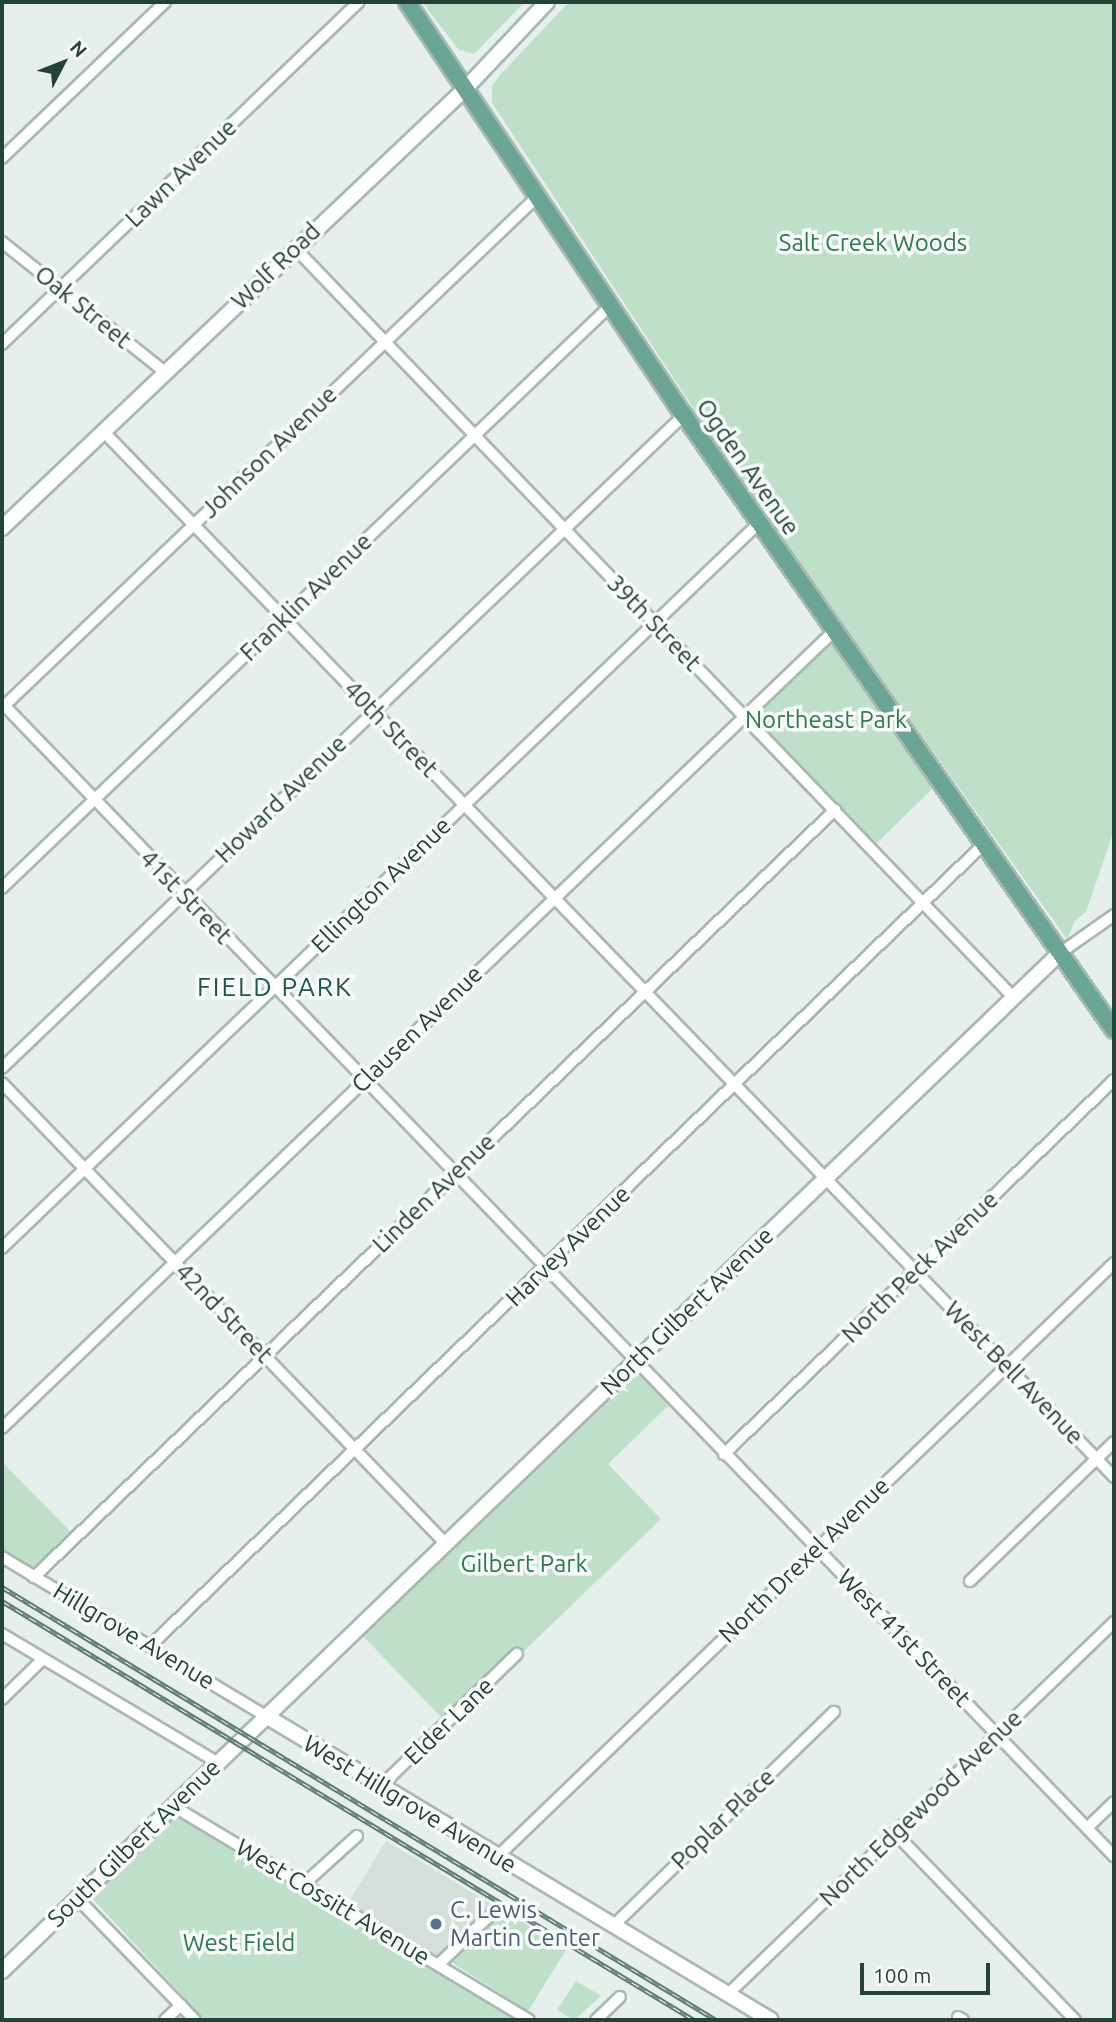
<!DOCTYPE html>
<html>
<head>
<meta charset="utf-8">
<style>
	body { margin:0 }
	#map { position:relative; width:1116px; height:2022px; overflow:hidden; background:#e6efeb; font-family:Ubuntu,sans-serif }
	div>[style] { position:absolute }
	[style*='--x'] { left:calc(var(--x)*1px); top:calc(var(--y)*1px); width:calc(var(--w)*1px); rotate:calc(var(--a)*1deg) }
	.built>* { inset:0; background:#d4dfda }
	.green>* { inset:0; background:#bfe0c8 }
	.roads { filter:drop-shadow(2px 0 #a8b8b2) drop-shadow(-2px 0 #a8b8b2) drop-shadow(0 2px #a8b8b2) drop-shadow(0 -2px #a8b8b2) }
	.street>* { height:10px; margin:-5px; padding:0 5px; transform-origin:5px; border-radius:5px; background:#fff }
	.secondary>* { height:14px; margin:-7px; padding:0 7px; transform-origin:7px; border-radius:7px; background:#fff }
	.primary>* { height:16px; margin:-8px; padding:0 8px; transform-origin:8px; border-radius:8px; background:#6aa596 }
	.rail>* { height:5px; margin-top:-2.5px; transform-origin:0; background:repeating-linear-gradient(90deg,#f7fbf9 0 8px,#5f7d75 0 16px); box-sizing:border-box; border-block:2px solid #5f7d75 }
	.dots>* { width:19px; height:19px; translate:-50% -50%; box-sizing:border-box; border:4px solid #f7fbf9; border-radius:50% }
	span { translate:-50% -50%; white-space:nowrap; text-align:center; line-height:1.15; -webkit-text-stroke:7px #f7fbf9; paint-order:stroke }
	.street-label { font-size:24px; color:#24423a }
	.park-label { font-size:24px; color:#2d7a4b }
	.service-label { font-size:24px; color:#4e5e75 }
	.left { translate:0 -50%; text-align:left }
	.neighbourhood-label { font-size:26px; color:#1f5548; letter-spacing:2px }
	.frame { position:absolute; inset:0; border:4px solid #24423a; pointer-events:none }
	.north { position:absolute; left:28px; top:28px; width:70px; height:70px; -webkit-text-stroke:5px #f7fbf9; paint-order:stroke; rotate:48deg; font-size:19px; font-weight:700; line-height:28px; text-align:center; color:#24423a }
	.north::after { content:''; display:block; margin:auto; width:24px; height:32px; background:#24423a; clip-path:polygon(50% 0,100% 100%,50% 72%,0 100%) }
	.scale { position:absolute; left:860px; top:1963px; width:130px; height:32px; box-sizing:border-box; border:4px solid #24423a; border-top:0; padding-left:9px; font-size:21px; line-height:24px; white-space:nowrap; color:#24423a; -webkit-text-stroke:5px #f7fbf9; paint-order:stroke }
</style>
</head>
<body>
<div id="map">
	<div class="built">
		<div style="clip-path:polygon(386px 1841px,493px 1905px,439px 1957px,348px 1903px)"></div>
	</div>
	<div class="green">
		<div style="clip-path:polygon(422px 2px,525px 2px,474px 54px,459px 50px)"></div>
		<div style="clip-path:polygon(569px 2px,1114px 2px,1114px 830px,1086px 912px,1075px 921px,1067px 939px,766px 518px,492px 103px,492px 86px,500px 75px)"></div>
		<div style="clip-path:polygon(834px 637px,938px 783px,873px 847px,748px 718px)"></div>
		<div style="clip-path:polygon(631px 1375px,641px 1376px,669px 1405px,608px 1464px,661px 1519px,520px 1655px,514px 1649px,442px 1718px,361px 1634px)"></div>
		<div style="clip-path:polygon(2px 1462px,72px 1533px,35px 1569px,2px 1550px)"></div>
		<div style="clip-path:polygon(175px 1815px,251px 1860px,517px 2020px,205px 2020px,91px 1897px)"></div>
		<div style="clip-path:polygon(503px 1909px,566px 1950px,528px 2011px,451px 1962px)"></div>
		<div style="clip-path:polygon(576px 1981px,601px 1996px,574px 2020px,557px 2010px)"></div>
	</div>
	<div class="roads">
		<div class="street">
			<div style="--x:2;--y:158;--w:226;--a:-43.7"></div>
			<div style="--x:2;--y:242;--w:208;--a:38.6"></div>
			<div style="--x:295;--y:248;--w:1038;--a:46.21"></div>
			<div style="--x:2;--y:344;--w:494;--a:-43.8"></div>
			<div style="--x:103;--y:431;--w:1455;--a:45.97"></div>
			<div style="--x:2;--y:703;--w:1602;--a:46.04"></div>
			<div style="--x:2;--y:708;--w:740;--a:-43.69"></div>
			<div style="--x:2;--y:888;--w:842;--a:-43.75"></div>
			<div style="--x:1060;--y:953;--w:66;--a:-35.1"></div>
			<div style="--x:2;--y:1068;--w:944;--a:-43.76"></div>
			<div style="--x:2;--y:1083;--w:639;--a:46.08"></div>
			<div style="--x:2;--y:1248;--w:1050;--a:-43.76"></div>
			<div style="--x:2;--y:1428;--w:1152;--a:-43.77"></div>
			<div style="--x:724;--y:1454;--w:540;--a:-43.8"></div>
			<div style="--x:2;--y:1557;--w:308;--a:31.1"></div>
			<div style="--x:34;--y:1577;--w:1109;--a:-43.76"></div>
			<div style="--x:970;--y:1581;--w:200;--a:-44"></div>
			<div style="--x:2;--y:1634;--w:252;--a:30.8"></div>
			<div style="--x:150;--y:1646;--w:1157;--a:-43.88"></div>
			<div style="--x:2;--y:1699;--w:57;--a:-44.3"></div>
			<div style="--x:380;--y:1787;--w:191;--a:-44.2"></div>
			<div style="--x:173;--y:1806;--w:415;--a:31"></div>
			<div style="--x:1087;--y:1828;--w:37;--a:-44"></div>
			<div style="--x:895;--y:1833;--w:260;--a:46.1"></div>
			<div style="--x:496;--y:1858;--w:858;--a:-43.91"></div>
			<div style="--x:305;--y:1883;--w:70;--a:-42.1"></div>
			<div style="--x:77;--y:1898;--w:170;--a:46"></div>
			<div style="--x:613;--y:1926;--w:308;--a:-44.1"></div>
			<div style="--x:438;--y:1965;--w:69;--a:-43.8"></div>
			<div style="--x:728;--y:1994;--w:536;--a:-43.94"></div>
			<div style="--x:958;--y:2017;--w:6;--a:31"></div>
			<div style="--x:165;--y:2020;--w:22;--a:-43"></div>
			<div style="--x:596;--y:2020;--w:33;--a:-44"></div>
		</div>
		<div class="secondary">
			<div style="--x:2;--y:528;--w:639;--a:-43.48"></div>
			<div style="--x:466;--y:88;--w:118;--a:-46.7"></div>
			<div style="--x:266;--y:1716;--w:589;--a:31.05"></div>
			<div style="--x:2;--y:1971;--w:1468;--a:-43.9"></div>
		</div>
		<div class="primary">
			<div style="--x:407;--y:2;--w:497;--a:56.2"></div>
			<div style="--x:684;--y:415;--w:750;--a:55.04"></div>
		</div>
	</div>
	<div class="rail">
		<div style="--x:2;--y:1587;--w:835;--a:31.23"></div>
		<div style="--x:2;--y:1601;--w:809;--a:31.19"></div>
	</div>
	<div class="dots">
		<div style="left:436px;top:1924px;background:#5c6f8a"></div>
	</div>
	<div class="street-label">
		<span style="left:181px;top:173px;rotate:-44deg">Lawn Avenue</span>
		<span style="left:276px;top:266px;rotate:-44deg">Wolf Road</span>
		<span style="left:83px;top:307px;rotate:39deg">Oak Street</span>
		<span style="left:269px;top:452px;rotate:-44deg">Johnson Avenue</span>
		<span style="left:748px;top:467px;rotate:55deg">Ogden Avenue</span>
		<span style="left:306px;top:597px;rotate:-44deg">Franklin Avenue</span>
		<span style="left:654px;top:623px;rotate:46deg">39th Street</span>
		<span style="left:391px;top:729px;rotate:46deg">40th Street</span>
		<span style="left:281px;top:799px;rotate:-44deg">Howard Avenue</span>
		<span style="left:381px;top:885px;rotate:-44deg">Ellington Avenue</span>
		<span style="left:186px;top:897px;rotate:46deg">41st Street</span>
		<span style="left:417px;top:1029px;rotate:-44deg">Clausen Avenue</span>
		<span style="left:434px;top:1193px;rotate:-44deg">Linden Avenue</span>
		<span style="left:568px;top:1246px;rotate:-44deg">Harvey Avenue</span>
		<span style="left:920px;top:1267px;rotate:-44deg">North Peck Avenue</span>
		<span style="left:687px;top:1311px;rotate:-44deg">North Gilbert Avenue</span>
		<span style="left:224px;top:1313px;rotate:46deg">42nd Street</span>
		<span style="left:1014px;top:1373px;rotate:46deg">West Bell Avenue</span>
		<span style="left:804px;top:1560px;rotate:-44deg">North Drexel Avenue</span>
		<span style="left:134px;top:1636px;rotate:31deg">Hillgrove Avenue</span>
		<span style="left:904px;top:1638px;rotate:46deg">West 41st Street</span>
		<span style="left:449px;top:1721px;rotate:-44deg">Elder Lane</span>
		<span style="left:410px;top:1804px;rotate:31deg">West Hillgrove Avenue</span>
		<span style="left:921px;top:1808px;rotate:-44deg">North Edgewood Avenue</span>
		<span style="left:723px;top:1819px;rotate:-44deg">Poplar Place</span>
		<span style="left:134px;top:1843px;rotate:-44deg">South Gilbert Avenue</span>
		<span style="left:333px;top:1902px;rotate:31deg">West Cossitt Avenue</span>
	</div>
	<div class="park-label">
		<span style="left:873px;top:243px">Salt Creek Woods</span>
		<span style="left:826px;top:720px">Northeast Park</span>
		<span style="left:524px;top:1564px">Gilbert Park</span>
		<span style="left:239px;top:1943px">West Field</span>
	</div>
	<div class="service-label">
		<span class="left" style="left:450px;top:1924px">C. Lewis<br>Martin Center</span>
	</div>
	<div class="neighbourhood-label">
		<span style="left:275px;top:987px">FIELD PARK</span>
	</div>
	<div class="frame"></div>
	<div class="north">N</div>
	<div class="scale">100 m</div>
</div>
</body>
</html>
